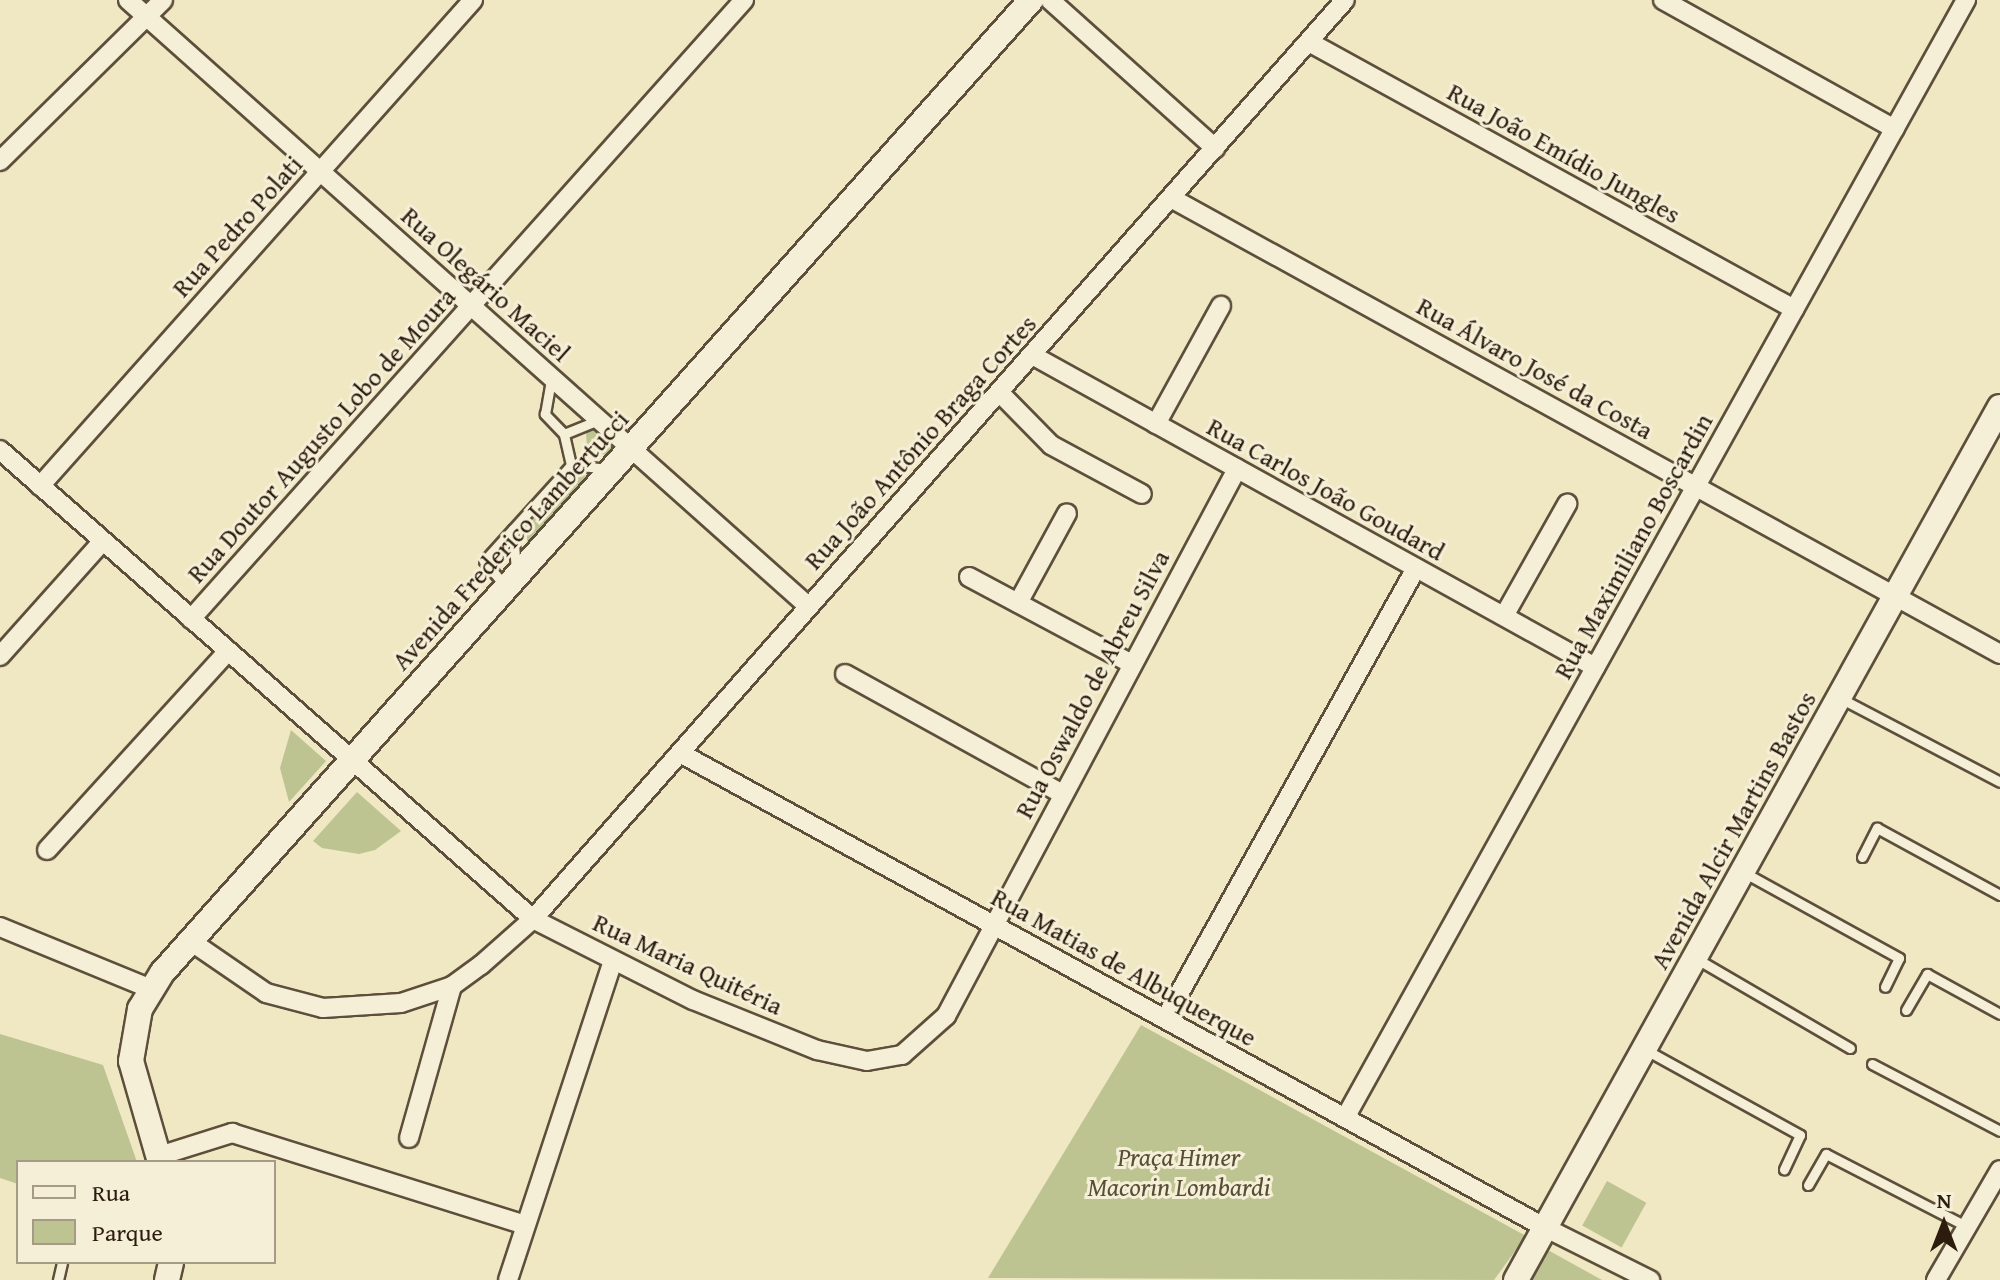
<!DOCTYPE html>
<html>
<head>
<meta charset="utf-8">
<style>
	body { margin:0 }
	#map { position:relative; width:2000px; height:1280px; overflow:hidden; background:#f0e7c3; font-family:"Gentium Book Plus",serif }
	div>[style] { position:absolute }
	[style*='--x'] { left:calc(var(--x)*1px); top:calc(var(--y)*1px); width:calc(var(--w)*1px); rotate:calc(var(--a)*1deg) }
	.green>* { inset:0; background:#bdc492; transform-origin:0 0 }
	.roads { filter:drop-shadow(2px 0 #5d4f3b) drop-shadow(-2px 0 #5d4f3b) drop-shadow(0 2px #5d4f3b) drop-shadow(0 -2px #5d4f3b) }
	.service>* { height:9px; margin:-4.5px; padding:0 4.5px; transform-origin:4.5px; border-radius:4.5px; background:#f5efd8 }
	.minor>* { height:18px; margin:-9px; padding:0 9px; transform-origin:9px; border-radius:9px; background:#f5efd8 }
	.tertiary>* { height:24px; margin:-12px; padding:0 12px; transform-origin:12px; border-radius:12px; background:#f5efd8 }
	span { translate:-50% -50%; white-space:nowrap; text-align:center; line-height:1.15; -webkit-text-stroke:6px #f5efd8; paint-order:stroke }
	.street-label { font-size:26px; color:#2c1c0e }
	.park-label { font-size:26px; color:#584e36; font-style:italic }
	.legend { position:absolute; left:16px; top:1160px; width:260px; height:104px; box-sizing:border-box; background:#f5efd8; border:2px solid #a59b87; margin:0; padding:10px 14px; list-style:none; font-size:24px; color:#2c1c0e }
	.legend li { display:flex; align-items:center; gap:16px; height:40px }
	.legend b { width:40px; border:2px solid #a59b87 }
	.north { position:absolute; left:1904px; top:1184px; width:80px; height:80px; -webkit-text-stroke:6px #f5efd8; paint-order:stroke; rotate:0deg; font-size:22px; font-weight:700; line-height:32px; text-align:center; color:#2c1c0e }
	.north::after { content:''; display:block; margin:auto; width:28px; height:36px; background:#2c1c0e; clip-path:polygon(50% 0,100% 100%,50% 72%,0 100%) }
</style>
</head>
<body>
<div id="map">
	<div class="green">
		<div style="clip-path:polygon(598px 425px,614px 440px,615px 458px,587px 449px,586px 431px)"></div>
		<div style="clip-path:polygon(570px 473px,594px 477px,529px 556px,525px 521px)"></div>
		<div style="clip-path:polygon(291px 730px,326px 761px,289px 802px,280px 768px)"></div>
		<div style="clip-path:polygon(357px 792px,401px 831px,375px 850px,359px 854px,322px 848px,313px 841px)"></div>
		<div style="clip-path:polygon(1141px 1025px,1526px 1236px,1494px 1280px,988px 1278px)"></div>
		<div style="clip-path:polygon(0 1034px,103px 1065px,137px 1162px,18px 1162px,18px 1184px,0 1178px)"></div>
		<div style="left:1607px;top:1181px;width:45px;height:51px;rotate:29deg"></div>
		<div style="clip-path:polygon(1546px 1249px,1602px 1280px,1529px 1280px)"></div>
	</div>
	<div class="roads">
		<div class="service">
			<div style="--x:564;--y:434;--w:37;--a:-22"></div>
			<div style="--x:571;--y:465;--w:37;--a:6"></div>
			<div style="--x:516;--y:572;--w:43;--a:-94"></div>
			<div style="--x:513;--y:529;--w:86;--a:-47.8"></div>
			<div style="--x:571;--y:465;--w:32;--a:-103"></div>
			<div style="--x:564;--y:434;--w:28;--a:-134"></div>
			<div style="--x:545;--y:414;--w:36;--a:-80"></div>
			<div style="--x:506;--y:587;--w:34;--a:-130"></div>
			<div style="--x:484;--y:561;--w:43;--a:-47.8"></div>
			<div style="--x:1842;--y:699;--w:178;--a:27.7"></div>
			<div style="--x:1862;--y:857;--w:33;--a:-63"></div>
			<div style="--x:1877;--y:828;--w:140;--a:28.6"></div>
			<div style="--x:1745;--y:873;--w:176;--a:28.9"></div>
			<div style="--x:1899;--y:958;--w:32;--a:116"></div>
			<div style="--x:1697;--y:959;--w:177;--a:30.2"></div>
			<div style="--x:1906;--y:1010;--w:42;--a:-59.7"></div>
			<div style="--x:1927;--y:974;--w:83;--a:28.7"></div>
			<div style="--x:1646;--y:1050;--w:176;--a:28.9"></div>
			<div style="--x:1800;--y:1135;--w:38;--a:115"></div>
			<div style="--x:1872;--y:1064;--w:144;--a:27.6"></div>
			<div style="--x:1808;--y:1185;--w:36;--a:-60"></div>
			<div style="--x:1826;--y:1154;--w:160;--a:27.2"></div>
			<div style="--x:58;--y:1280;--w:18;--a:-77"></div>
		</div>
		<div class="minor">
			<div style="--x:128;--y:0;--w:912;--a:41.71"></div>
			<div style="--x:1050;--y:0;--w:222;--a:41.9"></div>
			<div style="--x:1663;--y:0;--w:265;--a:29.1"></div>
			<div style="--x:1309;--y:42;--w:554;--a:28.83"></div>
			<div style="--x:0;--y:161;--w:229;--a:-44.6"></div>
			<div style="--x:1171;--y:198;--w:946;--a:28.81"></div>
			<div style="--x:1032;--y:355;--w:644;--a:28.99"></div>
			<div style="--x:999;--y:392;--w:74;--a:45.5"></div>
			<div style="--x:1051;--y:445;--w:103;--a:28.3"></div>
			<div style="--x:1156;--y:424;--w:135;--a:-61.2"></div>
			<div style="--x:0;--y:450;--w:710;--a:41.35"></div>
			<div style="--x:533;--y:919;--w:179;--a:26.9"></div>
			<div style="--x:693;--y:1000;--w:134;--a:22"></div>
			<div style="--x:817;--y:1050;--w:51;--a:12.4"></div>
			<div style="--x:867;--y:1061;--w:36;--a:-10"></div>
			<div style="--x:902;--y:1055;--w:59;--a:-41.6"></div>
			<div style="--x:946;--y:1016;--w:620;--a:-61.99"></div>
			<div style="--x:40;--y:486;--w:651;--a:-48.3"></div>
			<div style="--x:969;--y:577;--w:185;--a:28.1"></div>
			<div style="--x:1018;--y:603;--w:102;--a:-61.4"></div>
			<div style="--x:1504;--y:616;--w:129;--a:-60.6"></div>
			<div style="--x:191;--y:619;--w:830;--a:-48.22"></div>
			<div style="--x:0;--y:656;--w:154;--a:-48.2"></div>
			<div style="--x:845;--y:674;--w:248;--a:28.9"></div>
			<div style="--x:680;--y:753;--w:985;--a:28.75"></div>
			<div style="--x:1544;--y:1227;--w:119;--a:26.6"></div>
			<div style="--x:47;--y:850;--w:269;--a:-47.7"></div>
			<div style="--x:0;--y:927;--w:163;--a:22.3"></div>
			<div style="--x:189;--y:940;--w:93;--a:34.5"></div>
			<div style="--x:266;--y:993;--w:59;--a:14.7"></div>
			<div style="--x:323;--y:1008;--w:78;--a:-3.7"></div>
			<div style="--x:401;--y:1003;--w:54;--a:-18.4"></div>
			<div style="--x:452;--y:986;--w:36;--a:-36"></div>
			<div style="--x:481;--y:965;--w:69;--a:-41.5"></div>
			<div style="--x:533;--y:919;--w:1226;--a:-48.54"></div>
			<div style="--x:1165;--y:1019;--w:516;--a:-60.9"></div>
			<div style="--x:1345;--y:1118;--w:1279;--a:-60.95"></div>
			<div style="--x:409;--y:1138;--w:158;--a:-74.2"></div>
			<div style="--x:159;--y:1156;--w:77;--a:-17.5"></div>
			<div style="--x:232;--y:1133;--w:307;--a:17.4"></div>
			<div style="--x:508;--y:1280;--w:336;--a:-71.8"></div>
			<div style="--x:1936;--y:1280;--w:127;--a:-59.8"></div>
		</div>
		<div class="tertiary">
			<div style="--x:160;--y:1162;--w:105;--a:-106"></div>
			<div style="--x:131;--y:1061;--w:53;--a:-80.2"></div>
			<div style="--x:140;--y:1009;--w:42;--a:-58.6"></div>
			<div style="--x:162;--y:973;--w:1305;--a:-48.23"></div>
			<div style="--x:167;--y:1280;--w:18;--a:-77"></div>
			<div style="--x:1516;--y:1280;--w:998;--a:-61"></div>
		</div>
	</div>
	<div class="street-label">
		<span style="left:1564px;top:153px;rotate:29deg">Rua João Emídio Jungles</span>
		<span style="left:237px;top:226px;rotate:-48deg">Rua Pedro Polati</span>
		<span style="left:486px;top:284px;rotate:42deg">Rua Olegário Maciel</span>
		<span style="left:1535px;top:368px;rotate:29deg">Rua Álvaro José da Costa</span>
		<span style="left:321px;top:435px;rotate:-48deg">Rua Doutor Augusto Lobo de Moura</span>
		<span style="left:920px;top:442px;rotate:-48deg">Rua João Antônio Braga Cortes</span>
		<span style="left:1326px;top:489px;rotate:29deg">Rua Carlos João Goudard</span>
		<span style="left:510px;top:540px;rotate:-48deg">Avenida Frederico Lambertucci</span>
		<span style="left:1633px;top:546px;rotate:-61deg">Rua Maximiliano Boscardin</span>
		<span style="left:1092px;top:684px;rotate:-62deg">Rua Oswaldo de Abreu Silva</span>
		<span style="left:1733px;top:830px;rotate:-61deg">Avenida Alcir Martins Bastos</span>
		<span style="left:688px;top:964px;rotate:25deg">Rua Maria Quitéria</span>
		<span style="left:1124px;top:967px;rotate:29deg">Rua Matias de Albuquerque</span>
	</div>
	<div class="park-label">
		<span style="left:1179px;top:1172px">Praça Himer<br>Macorin Lombardi</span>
	</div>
	<ul class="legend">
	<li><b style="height:10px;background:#f5efd8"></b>Rua</li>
	<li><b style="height:22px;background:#bdc492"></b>Parque</li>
	</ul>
	<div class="north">N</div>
</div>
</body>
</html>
